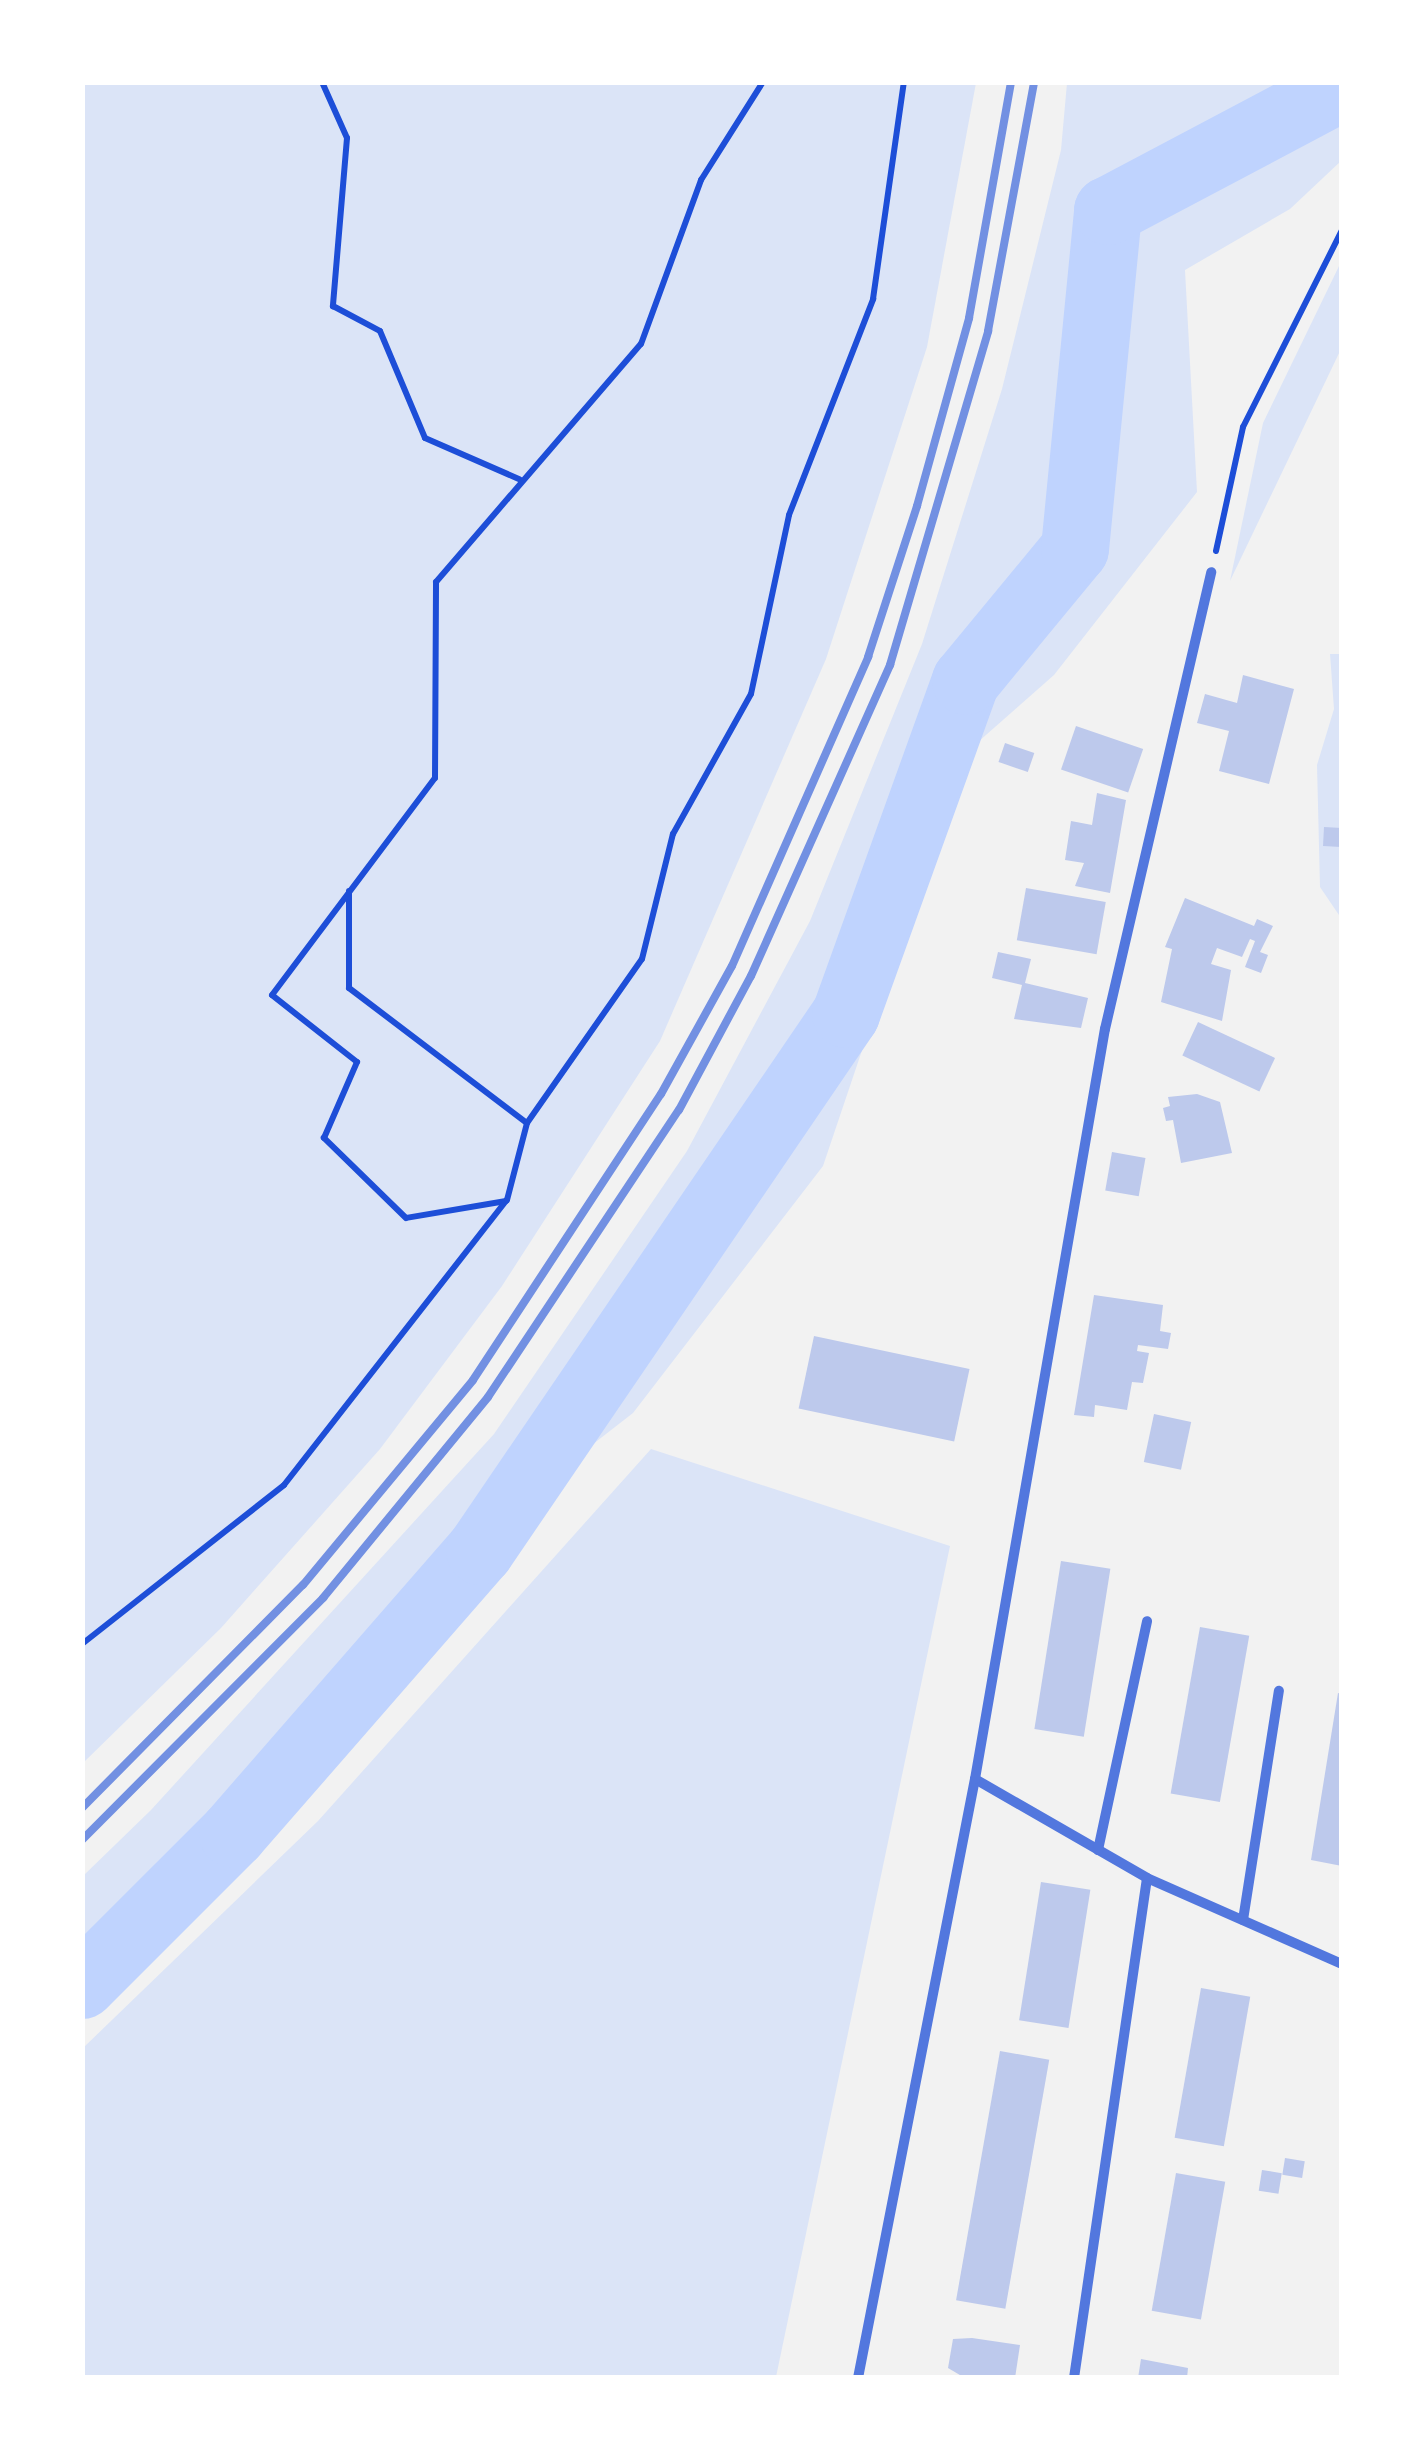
<!DOCTYPE html>
<html>
<head>
<meta charset="utf-8">
<style>
	body { margin:0 }
	#map { position:relative; width:1424px; height:2460px; overflow:hidden; background:#f2f2f2; font-family:Quicksand,sans-serif }
	div>[style] { position:absolute }
	[style*='--x'] { left:calc(var(--x)*1px); top:calc(var(--y)*1px); width:calc(var(--w)*1px); rotate:calc(var(--a)*1deg) }
	.green>* { inset:0; background:#dbe4f7 }
	.river>* { height:68px; margin:-34px; padding:0 34px; transform-origin:34px; border-radius:34px; background:#bfd3fe }
	.building>* { inset:0; background:#bdc9ec; transform-origin:0 0 }
	.path>* { height:6px; margin:-3px; padding:0 3px; transform-origin:3px; border-radius:3px; background:#1d4ed8 }
	.minor>* { height:10px; margin:-5px; padding:0 5px; transform-origin:5px; border-radius:5px; background:#5277de }
	.rail>* { height:8px; margin:-4px; padding:0 4px; transform-origin:4px; border-radius:4px; background:#7290e2 }
	span { translate:-50% -50%; white-space:nowrap; text-align:center; line-height:1.15; -webkit-text-stroke:9px #fff; paint-order:stroke }
	.frame { position:absolute; inset:0; border:85px solid #fff; pointer-events:none }
</style>
</head>
<body>
<div id="map">
	<div class="green">
		<div style="clip-path:polygon(83px 83px,976px 83px,927px 347px,826px 659px,660px 1041px,502px 1286px,380px 1449px,221px 1628px,83px 1763px)"></div>
		<div style="clip-path:polygon(1067px 83px,1341px 83px,1341px 161px,1290px 209px,1185px 270px,1197px 492px,1054px 675px,961px 757px,823px 1166px,633px 1413px,430px 1571px,83px 1950px,83px 1876px,151px 1810px,494px 1434px,687px 1151px,810px 921px,922px 644px,1002px 389px,1061px 150px)"></div>
		<div style="clip-path:polygon(1341px 262px,1341px 349px,1230px 581px,1263px 423px)"></div>
		<div style="clip-path:polygon(1330px 654px,1341px 654px,1341px 918px,1320px 887px,1317px 765px,1334px 709px)"></div>
		<div style="clip-path:polygon(651px 1449px,950px 1546px,776px 2377px,83px 2377px,83px 2048px,318px 1821px)"></div>
	</div>
	<div class="river">
		<div style="--x:82;--y:1985;--w:214;--a:-45"></div>
		<div style="--x:233;--y:1834;--w:376;--a:-48.9"></div>
		<div style="--x:480;--y:1551;--w:650;--a:-55.72"></div>
		<div style="--x:846;--y:1014;--w:354;--a:-70.2"></div>
		<div style="--x:966;--y:681;--w:171;--a:-50.5"></div>
		<div style="--x:1075;--y:549;--w:340;--a:-84.4"></div>
		<div style="--x:1108;--y:211;--w:265;--a:-27.9"></div>
	</div>
	<div class="building">
		<div style="clip-path:polygon(1243px 675px,1294px 689px,1269px 784px,1219px 771px,1229px 731px,1197px 723px,1205px 694px,1237px 703px)"></div>
		<div style="left:1076px;top:726px;width:71px;height:46px;rotate:19deg"></div>
		<div style="left:1005px;top:743px;width:31px;height:20px;rotate:19deg"></div>
		<div style="clip-path:polygon(1097px 793px,1126px 800px,1110px 893px,1075px 886px,1084px 863px,1065px 860px,1071px 821px,1092px 825px)"></div>
		<div style="left:1324px;top:827px;width:18px;height:19px;rotate:3deg"></div>
		<div style="left:1026px;top:888px;width:81px;height:53px;rotate:10deg"></div>
		<div style="clip-path:polygon(1185px 898px,1254px 926px,1257px 919px,1273px 926px,1260px 952px,1268px 955px,1261px 973px,1245px 967px,1255px 941px,1250px 939px,1242px 957px,1217px 948px,1211px 964px,1231px 970px,1222px 1021px,1161px 1002px,1172px 949px,1165px 947px)"></div>
		<div style="clip-path:polygon(998px 952px,1031px 959px,1025px 983px,1088px 998px,1081px 1028px,1014px 1019px,1022px 985px,992px 978px)"></div>
		<div style="left:1198px;top:1022px;width:85px;height:37px;rotate:25deg"></div>
		<div style="clip-path:polygon(1197px 1094px,1220px 1102px,1232px 1153px,1181px 1163px,1173px 1120px,1166px 1121px,1163px 1108px,1170px 1106px,1168px 1097px)"></div>
		<div style="left:1112px;top:1152px;width:34px;height:39px;rotate:10deg"></div>
		<div style="clip-path:polygon(1094px 1295px,1163px 1305px,1160px 1331px,1171px 1333px,1168px 1349px,1138px 1345px,1137px 1351px,1149px 1353px,1143px 1383px,1132px 1382px,1127px 1410px,1095px 1405px,1094px 1417px,1074px 1415px)"></div>
		<div style="left:814px;top:1336px;width:159px;height:74px;rotate:12deg"></div>
		<div style="left:1154px;top:1414px;width:38px;height:49px;rotate:12deg"></div>
		<div style="left:1061px;top:1561px;width:50px;height:170px;rotate:9deg"></div>
		<div style="left:1200px;top:1627px;width:50px;height:169px;rotate:10deg"></div>
		<div style="clip-path:polygon(1338px 1693px,1342px 1694px,1342px 1866px,1311px 1860px)"></div>
		<div style="left:1041px;top:1882px;width:50px;height:140px;rotate:9deg"></div>
		<div style="left:1201px;top:1988px;width:50px;height:152px;rotate:10deg"></div>
		<div style="left:1000px;top:2051px;width:50px;height:253px;rotate:10deg"></div>
		<div style="left:1285px;top:2158px;width:20px;height:17px;rotate:9deg"></div>
		<div style="left:1262px;top:2170px;width:20px;height:21px;rotate:9deg"></div>
		<div style="left:1176px;top:2173px;width:50px;height:140px;rotate:10deg"></div>
		<div style="clip-path:polygon(972px 2338px,1020px 2345px,1015px 2378px,965px 2378px,948px 2368px,953px 2339px)"></div>
		<div style="clip-path:polygon(1141px 2359px,1188px 2368px,1187px 2378px,1138px 2378px)"></div>
	</div>
	<div class="path">
		<div style="--x:322;--y:82;--w:61;--a:65.9"></div>
		<div style="--x:347;--y:138;--w:169;--a:94.8"></div>
		<div style="--x:333;--y:306;--w:53;--a:28"></div>
		<div style="--x:380;--y:331;--w:116;--a:67.2"></div>
		<div style="--x:425;--y:438;--w:103;--a:23.6"></div>
		<div style="--x:1216;--y:551;--w:127;--a:-77.7"></div>
		<div style="--x:1243;--y:427;--w:220;--a:-63.3"></div>
		<div style="--x:349;--y:891;--w:97;--a:90"></div>
		<div style="--x:349;--y:988;--w:223;--a:37.2"></div>
		<div style="--x:506;--y:1201;--w:101;--a:170.4"></div>
		<div style="--x:406;--y:1218;--w:115;--a:-135.7"></div>
		<div style="--x:324;--y:1138;--w:83;--a:-66.5"></div>
		<div style="--x:357;--y:1062;--w:108;--a:-141.8"></div>
		<div style="--x:272;--y:995;--w:271;--a:-53.1"></div>
		<div style="--x:435;--y:778;--w:196;--a:-89.7"></div>
		<div style="--x:436;--y:582;--w:314;--a:-49.3"></div>
		<div style="--x:641;--y:344;--w:175;--a:-69.9"></div>
		<div style="--x:701;--y:180;--w:116;--a:-57.7"></div>
		<div style="--x:82;--y:1644;--w:257;--a:-38.2"></div>
		<div style="--x:284;--y:1485;--w:362;--a:-52"></div>
		<div style="--x:507;--y:1200;--w:80;--a:-75.4"></div>
		<div style="--x:527;--y:1123;--w:200;--a:-55"></div>
		<div style="--x:642;--y:959;--w:129;--a:-76.1"></div>
		<div style="--x:673;--y:834;--w:160;--a:-60.9"></div>
		<div style="--x:751;--y:694;--w:183;--a:-78"></div>
		<div style="--x:789;--y:515;--w:232;--a:-68.7"></div>
		<div style="--x:873;--y:299;--w:219;--a:-81.9"></div>
	</div>
	<div class="minor">
		<div style="--x:975;--y:1779;--w:198;--a:29.9"></div>
		<div style="--x:1147;--y:1878;--w:213;--a:23.8"></div>
		<div style="--x:1098;--y:1850;--w:234;--a:-77.9"></div>
		<div style="--x:1243;--y:1920;--w:232;--a:-81.1"></div>
		<div style="--x:858;--y:2378;--w:610;--a:-78.95"></div>
		<div style="--x:975;--y:1779;--w:761;--a:-80.17"></div>
		<div style="--x:1105;--y:1029;--w:469;--a:-76.9"></div>
		<div style="--x:1074;--y:2378;--w:505;--a:-81.69"></div>
	</div>
	<div class="rail">
		<div style="--x:82;--y:1808;--w:314;--a:-45.3"></div>
		<div style="--x:303;--y:1585;--w:266;--a:-50.3"></div>
		<div style="--x:473;--y:1380;--w:342;--a:-56.7"></div>
		<div style="--x:661;--y:1094;--w:146;--a:-61"></div>
		<div style="--x:732;--y:966;--w:338;--a:-66.2"></div>
		<div style="--x:868;--y:657;--w:159;--a:-72"></div>
		<div style="--x:917;--y:506;--w:195;--a:-74.5"></div>
		<div style="--x:969;--y:318;--w:240;--a:-79.9"></div>
		<div style="--x:82;--y:1840;--w:342;--a:-45.1"></div>
		<div style="--x:323;--y:1598;--w:260;--a:-50.6"></div>
		<div style="--x:488;--y:1397;--w:345;--a:-56.4"></div>
		<div style="--x:679;--y:1110;--w:152;--a:-61.8"></div>
		<div style="--x:751;--y:976;--w:341;--a:-65.9"></div>
		<div style="--x:890;--y:665;--w:348;--a:-73.6"></div>
		<div style="--x:988;--y:331;--w:253;--a:-79.5"></div>
	</div>
	<div class="frame"></div>
</div>
</body>
</html>
